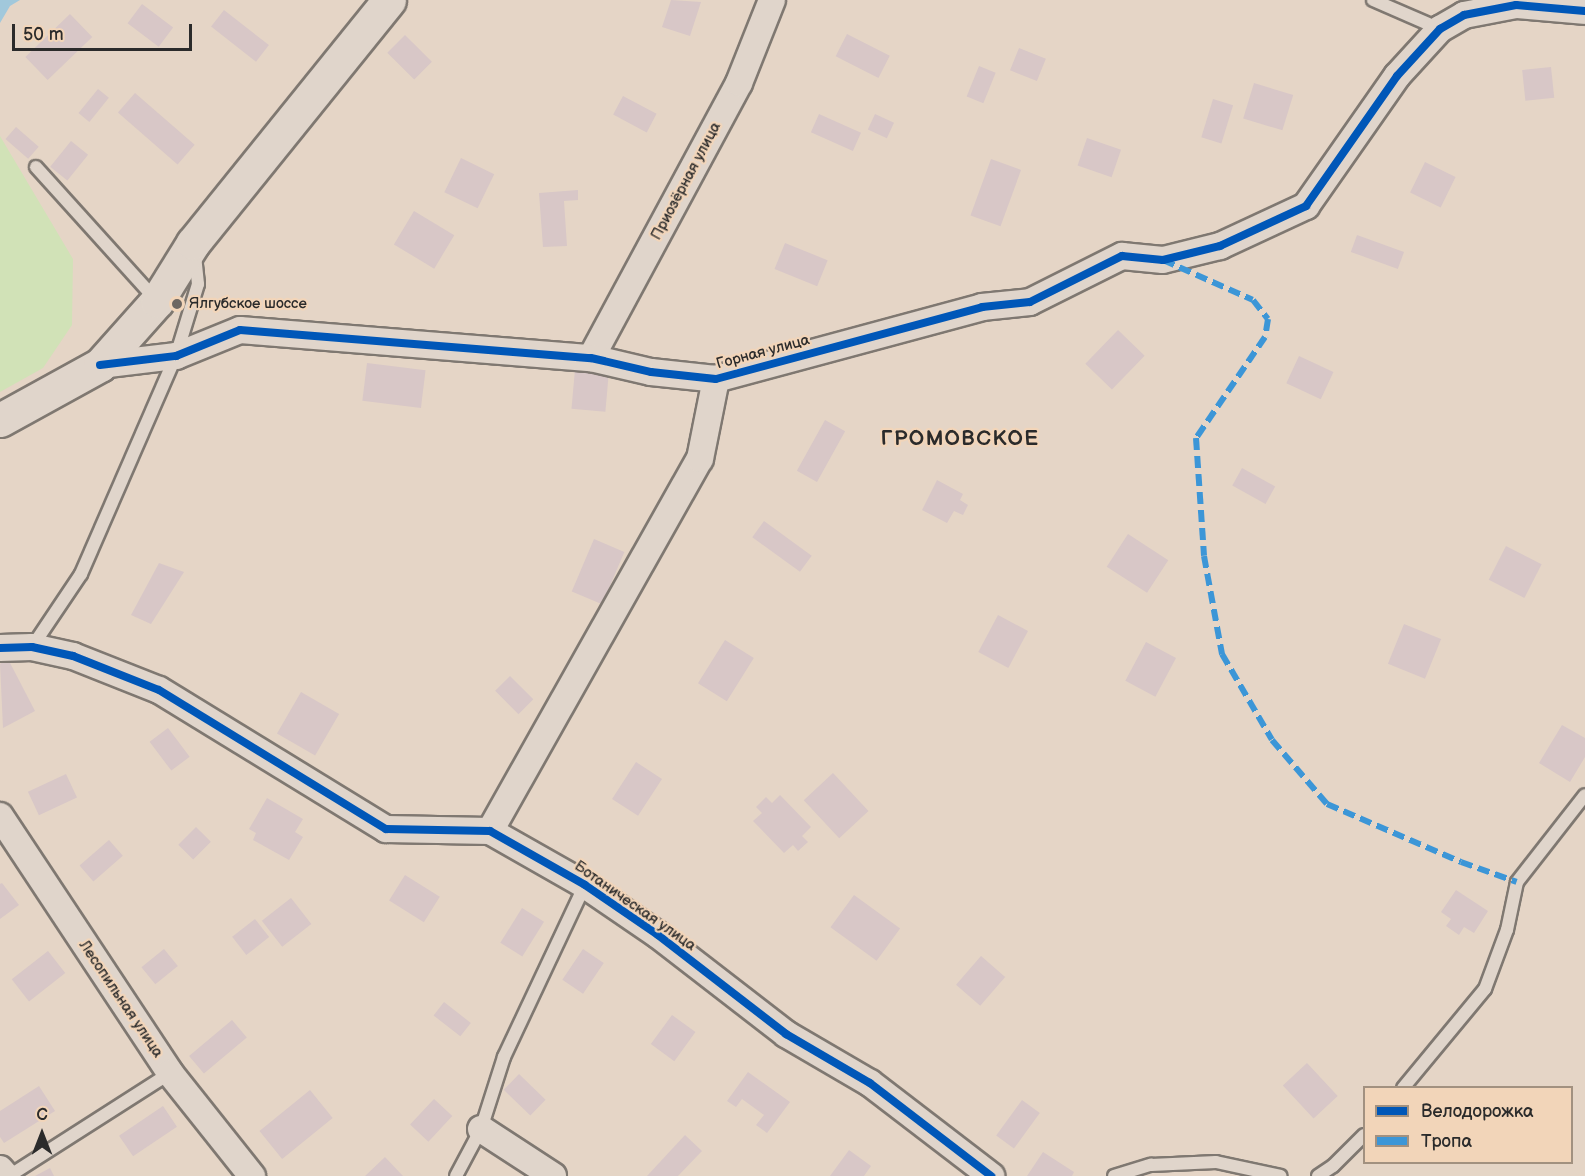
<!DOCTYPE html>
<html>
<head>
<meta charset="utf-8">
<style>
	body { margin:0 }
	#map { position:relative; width:1585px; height:1176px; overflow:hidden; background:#e5d5c6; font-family:"Balsamiq Sans",sans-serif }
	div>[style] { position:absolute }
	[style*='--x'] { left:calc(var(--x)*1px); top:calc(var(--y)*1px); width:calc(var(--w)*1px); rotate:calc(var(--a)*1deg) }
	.green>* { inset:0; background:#d1e2b7 }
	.water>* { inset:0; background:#a1c8db }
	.building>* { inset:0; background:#d8c7c7; transform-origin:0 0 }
	.roads { filter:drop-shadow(2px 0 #7f7871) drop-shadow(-2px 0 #7f7871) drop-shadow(0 2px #7f7871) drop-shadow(0 -2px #7f7871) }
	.lane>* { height:12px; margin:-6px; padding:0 6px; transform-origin:6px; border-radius:6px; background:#e0d5cb }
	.street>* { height:26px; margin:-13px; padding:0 13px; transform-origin:13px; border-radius:13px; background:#e0d5cb }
	.secondary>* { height:33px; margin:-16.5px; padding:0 16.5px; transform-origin:16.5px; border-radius:16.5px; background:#e0d5cb }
	.quiet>* { height:6px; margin-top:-3px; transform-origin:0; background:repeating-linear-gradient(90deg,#3c96d7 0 12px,transparent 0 18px) }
	.cycleway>* { height:8px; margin:-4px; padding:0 4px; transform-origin:4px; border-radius:4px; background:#0057b8 }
	.dots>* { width:16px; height:16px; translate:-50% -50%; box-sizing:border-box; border:3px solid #f2d5b9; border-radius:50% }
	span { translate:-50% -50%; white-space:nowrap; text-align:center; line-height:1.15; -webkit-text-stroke:4.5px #f2d5b9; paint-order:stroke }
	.street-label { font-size:15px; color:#2b2b2b }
	.poi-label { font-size:15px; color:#2b2b2b }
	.left { translate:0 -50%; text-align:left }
	.district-label { font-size:21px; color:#2b2b2b; font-weight:700; letter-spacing:1.5px }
	.legend { position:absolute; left:1363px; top:1086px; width:210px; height:78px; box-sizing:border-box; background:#f2d5b9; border:2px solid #a29180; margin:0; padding:8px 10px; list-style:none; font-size:18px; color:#2b2b2b }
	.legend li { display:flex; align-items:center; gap:12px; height:30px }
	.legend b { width:30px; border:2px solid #a29180 }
	.north { position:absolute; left:12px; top:1104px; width:60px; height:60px; -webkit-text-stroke:4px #f2d5b9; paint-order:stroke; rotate:0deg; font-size:16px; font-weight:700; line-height:24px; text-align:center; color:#2b2b2b }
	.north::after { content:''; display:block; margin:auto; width:21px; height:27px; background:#2b2b2b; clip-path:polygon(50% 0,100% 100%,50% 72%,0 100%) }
	.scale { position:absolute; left:12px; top:24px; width:180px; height:27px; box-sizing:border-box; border:3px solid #2b2b2b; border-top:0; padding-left:8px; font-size:18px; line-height:21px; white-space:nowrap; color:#2b2b2b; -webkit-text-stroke:4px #f2d5b9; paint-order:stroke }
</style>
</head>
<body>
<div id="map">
	<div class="green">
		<div style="clip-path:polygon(0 136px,73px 259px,72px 325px,43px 368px,0 392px)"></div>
	</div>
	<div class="water">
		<div style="clip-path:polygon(0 0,20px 0,10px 6px,0 23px)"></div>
	</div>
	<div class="building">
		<div style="clip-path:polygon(671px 0,701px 2px,690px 36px,662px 27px)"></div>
		<div style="left:142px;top:4px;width:39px;height:24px;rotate:37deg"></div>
		<div style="left:224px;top:10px;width:57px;height:21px;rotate:38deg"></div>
		<div style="left:70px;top:14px;width:32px;height:62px;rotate:46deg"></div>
		<div style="left:847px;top:34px;width:48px;height:25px;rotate:27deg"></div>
		<div style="left:405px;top:35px;width:38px;height:25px;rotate:45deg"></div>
		<div style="left:1019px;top:48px;width:29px;height:24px;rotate:22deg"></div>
		<div style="left:979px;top:66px;width:18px;height:33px;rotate:22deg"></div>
		<div style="left:1551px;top:67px;width:31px;height:29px;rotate:84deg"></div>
		<div style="left:1254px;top:83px;width:41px;height:37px;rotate:17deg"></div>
		<div style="left:98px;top:89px;width:14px;height:31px;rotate:39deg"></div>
		<div style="left:135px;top:93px;width:79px;height:26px;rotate:41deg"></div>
		<div style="left:623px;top:96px;width:38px;height:21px;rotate:28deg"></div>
		<div style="left:1213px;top:99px;width:21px;height:40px;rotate:17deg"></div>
		<div style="left:819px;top:114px;width:46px;height:20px;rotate:24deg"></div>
		<div style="left:875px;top:114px;width:21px;height:17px;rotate:25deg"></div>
		<div style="left:16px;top:127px;width:30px;height:16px;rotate:41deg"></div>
		<div style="left:1087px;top:138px;width:36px;height:29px;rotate:19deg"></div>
		<div style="left:71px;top:141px;width:22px;height:33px;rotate:39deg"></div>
		<div style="left:461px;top:158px;width:37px;height:38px;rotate:26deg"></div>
		<div style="left:991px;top:159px;width:32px;height:60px;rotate:20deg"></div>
		<div style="left:1425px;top:162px;width:34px;height:34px;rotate:26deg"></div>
		<div style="clip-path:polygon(578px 190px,578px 200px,564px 201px,567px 246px,543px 247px,539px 193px)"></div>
		<div style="left:414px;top:211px;width:47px;height:39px;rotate:31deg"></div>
		<div style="left:1357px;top:235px;width:50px;height:18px;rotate:20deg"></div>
		<div style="left:785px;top:243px;width:46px;height:28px;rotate:22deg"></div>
		<div style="left:1118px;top:330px;width:37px;height:47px;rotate:44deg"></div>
		<div style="left:1299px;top:356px;width:38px;height:30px;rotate:25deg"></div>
		<div style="left:367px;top:363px;width:59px;height:38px;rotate:7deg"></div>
		<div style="left:575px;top:369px;width:34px;height:40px;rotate:5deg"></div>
		<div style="left:825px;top:420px;width:23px;height:58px;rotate:29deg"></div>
		<div style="left:1242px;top:468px;width:38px;height:20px;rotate:29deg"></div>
		<div style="clip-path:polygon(937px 480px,963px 494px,960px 500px,968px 505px,963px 515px,954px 511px,947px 523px,922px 510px)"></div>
		<div style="left:764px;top:521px;width:59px;height:20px;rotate:36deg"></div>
		<div style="left:1128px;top:534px;width:48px;height:39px;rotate:33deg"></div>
		<div style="left:594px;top:539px;width:33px;height:57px;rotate:23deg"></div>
		<div style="left:1506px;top:546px;width:40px;height:38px;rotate:27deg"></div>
		<div style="clip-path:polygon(159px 563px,184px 572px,151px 624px,131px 615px)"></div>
		<div style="left:998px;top:615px;width:34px;height:42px;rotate:28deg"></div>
		<div style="left:1404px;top:624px;width:40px;height:43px;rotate:22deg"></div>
		<div style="left:725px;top:640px;width:34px;height:51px;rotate:32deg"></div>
		<div style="left:1146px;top:642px;width:34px;height:44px;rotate:28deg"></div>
		<div style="clip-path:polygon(8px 659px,35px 711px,3px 728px,0 664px)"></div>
		<div style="left:510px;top:676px;width:33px;height:21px;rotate:45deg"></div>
		<div style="left:301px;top:692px;width:44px;height:48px;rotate:30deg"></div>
		<div style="clip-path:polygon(1562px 725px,1585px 738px,1585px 757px,1570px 782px,1539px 763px)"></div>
		<div style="left:168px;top:728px;width:36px;height:23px;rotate:53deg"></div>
		<div style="left:636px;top:762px;width:31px;height:44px;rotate:33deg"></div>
		<div style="left:833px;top:773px;width:52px;height:40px;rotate:47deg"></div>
		<div style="left:66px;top:774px;width:26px;height:42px;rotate:65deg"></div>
		<div style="clip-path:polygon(780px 795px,811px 827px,802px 836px,808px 842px,798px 851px,793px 845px,784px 853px,753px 821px,762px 813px,756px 807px,766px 797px,772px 803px)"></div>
		<div style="clip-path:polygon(267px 798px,303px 819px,295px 832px,303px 837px,289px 860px,253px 840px,256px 833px,249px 829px)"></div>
		<div style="left:196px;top:827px;width:21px;height:25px;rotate:45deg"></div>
		<div style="left:109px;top:840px;width:21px;height:39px;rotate:49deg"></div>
		<div style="left:405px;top:875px;width:41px;height:30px;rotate:32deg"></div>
		<div style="clip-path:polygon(2px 883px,19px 905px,0 919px,0 884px)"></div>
		<div style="clip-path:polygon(1456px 890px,1488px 911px,1474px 933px,1464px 927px,1459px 935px,1446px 926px,1451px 919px,1441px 912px)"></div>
		<div style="left:854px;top:895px;width:57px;height:40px;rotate:36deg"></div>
		<div style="left:291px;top:898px;width:33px;height:37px;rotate:52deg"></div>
		<div style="left:522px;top:908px;width:26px;height:41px;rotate:32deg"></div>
		<div style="left:255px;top:919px;width:23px;height:29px;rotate:52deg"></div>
		<div style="left:164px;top:949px;width:22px;height:29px;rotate:51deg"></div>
		<div style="left:583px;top:949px;width:25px;height:37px;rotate:34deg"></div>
		<div style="left:48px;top:951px;width:28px;height:46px;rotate:52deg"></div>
		<div style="left:981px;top:956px;width:32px;height:38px;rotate:41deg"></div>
		<div style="left:444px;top:1002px;width:34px;height:17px;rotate:38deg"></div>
		<div style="left:672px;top:1015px;width:29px;height:36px;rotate:36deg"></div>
		<div style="left:232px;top:1020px;width:23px;height:56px;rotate:50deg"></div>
		<div style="left:1307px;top:1063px;width:45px;height:33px;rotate:47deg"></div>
		<div style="clip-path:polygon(748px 1072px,790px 1102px,767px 1133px,756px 1125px,764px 1115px,742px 1099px,736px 1107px,727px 1101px)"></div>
		<div style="left:519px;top:1074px;width:37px;height:22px;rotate:44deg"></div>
		<div style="clip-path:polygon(39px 1086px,55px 1111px,4px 1143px,0 1137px,0 1111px)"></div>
		<div style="left:310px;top:1090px;width:36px;height:65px;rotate:51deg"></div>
		<div style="left:434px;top:1099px;width:25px;height:35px;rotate:43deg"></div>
		<div style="left:1022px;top:1100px;width:22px;height:44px;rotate:36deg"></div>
		<div style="left:163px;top:1106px;width:25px;height:53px;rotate:56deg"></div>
		<div style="clip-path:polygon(685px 1135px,702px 1151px,678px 1176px,647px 1176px)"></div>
		<div style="clip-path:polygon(849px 1150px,871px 1166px,864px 1176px,830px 1176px)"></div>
		<div style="clip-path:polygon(1043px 1152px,1074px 1172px,1072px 1176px,1027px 1176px)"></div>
		<div style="clip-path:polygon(385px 1157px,403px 1176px,365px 1176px)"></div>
		<div style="clip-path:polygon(50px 1168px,54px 1176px,35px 1176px)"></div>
	</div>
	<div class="roads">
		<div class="lane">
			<div style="--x:1373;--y:0;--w:73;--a:23.4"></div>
			<div style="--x:36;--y:167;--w:179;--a:47.9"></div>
			<div style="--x:32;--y:647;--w:88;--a:-56.1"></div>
			<div style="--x:81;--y:574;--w:238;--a:-66.5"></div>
			<div style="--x:176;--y:356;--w:75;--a:-73"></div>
			<div style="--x:198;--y:284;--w:29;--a:-96"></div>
			<div style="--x:1403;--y:1088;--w:129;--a:-50.4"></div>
			<div style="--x:1485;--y:989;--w:63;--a:-69.6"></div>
			<div style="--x:1507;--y:930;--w:49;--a:-78.2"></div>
			<div style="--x:1517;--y:882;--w:110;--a:-52"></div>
			<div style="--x:9;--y:1176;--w:191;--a:-32.6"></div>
			<div style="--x:456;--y:1176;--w:53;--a:-62"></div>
			<div style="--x:481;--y:1129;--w:76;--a:-72.3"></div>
			<div style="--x:504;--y:1057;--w:190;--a:-64.8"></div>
			<div style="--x:1114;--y:1176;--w:39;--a:-17"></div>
			<div style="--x:1151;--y:1165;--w:65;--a:-2.6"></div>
			<div style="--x:1216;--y:1162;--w:66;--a:12.2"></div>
			<div style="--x:1318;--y:1176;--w:18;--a:-34"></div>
			<div style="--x:1333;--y:1166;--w:44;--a:-45"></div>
		</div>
		<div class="street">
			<div style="--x:591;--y:358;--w:312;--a:-61.7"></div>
			<div style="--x:739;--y:83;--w:89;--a:-68.3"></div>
			<div style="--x:100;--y:365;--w:77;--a:-6.8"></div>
			<div style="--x:176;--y:356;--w:69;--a:-22.1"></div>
			<div style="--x:240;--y:330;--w:352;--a:4.6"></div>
			<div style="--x:591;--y:358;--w:62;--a:13.1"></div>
			<div style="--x:651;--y:372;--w:65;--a:6.1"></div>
			<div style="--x:716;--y:379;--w:276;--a:-15.1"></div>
			<div style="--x:982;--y:307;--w:48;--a:-5.9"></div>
			<div style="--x:1030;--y:302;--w:103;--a:-26.6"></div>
			<div style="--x:1122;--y:256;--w:41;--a:5.6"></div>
			<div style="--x:1163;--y:260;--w:59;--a:-13.8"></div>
			<div style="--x:1220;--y:246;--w:95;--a:-24.9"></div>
			<div style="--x:1306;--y:206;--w:159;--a:-55"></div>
			<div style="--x:1397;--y:76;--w:64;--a:-47.5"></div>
			<div style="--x:1440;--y:29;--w:28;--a:-30"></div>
			<div style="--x:1464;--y:15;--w:53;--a:-10.9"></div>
			<div style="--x:1516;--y:5;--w:69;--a:5"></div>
			<div style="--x:0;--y:648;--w:32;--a:-2"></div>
			<div style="--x:32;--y:647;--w:42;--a:12.4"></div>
			<div style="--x:73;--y:656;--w:92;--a:21.6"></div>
			<div style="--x:159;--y:690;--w:266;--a:31.5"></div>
			<div style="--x:386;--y:829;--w:104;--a:1.1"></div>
			<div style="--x:490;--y:831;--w:109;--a:29.6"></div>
			<div style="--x:585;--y:885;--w:88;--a:34.4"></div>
			<div style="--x:658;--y:935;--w:162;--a:37.7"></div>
			<div style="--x:786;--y:1034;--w:97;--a:30.3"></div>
			<div style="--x:870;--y:1083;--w:153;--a:37.5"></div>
			<div style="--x:0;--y:816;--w:308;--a:56.5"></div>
			<div style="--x:170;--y:1073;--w:132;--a:51.5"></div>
			<div style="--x:490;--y:831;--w:427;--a:-60.6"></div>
			<div style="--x:700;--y:459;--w:82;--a:-78.7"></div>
			<div style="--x:481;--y:1129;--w:86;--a:33.1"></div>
			<div style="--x:0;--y:1169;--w:9;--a:49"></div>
		</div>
		<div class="secondary">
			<div style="--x:0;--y:420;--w:114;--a:-28.8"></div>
			<div style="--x:100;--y:365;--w:86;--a:-48.3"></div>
			<div style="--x:157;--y:301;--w:68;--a:-58.2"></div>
			<div style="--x:193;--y:243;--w:312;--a:-51.1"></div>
		</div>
	</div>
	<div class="quiet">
		<div style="--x:1163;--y:260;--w:98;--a:24"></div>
		<div style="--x:1253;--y:300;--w:24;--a:52"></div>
		<div style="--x:1268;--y:319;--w:18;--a:99"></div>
		<div style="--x:1265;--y:337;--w:122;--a:124.3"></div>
		<div style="--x:1196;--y:438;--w:118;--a:86.1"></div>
		<div style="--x:1204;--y:556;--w:100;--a:79.6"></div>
		<div style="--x:1222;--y:654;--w:99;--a:59.8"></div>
		<div style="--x:1272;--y:740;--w:84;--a:49.3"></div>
		<div style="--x:1327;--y:804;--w:146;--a:23.4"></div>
		<div style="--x:1461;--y:862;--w:59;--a:19.7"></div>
	</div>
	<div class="cycleway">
		<div style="--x:100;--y:365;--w:77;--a:-6.8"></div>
		<div style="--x:176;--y:356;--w:69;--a:-22.1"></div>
		<div style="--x:240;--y:330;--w:352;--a:4.6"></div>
		<div style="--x:591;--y:358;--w:62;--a:13.1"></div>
		<div style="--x:651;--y:372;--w:65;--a:6.1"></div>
		<div style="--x:716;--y:379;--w:276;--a:-15.1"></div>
		<div style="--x:982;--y:307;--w:48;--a:-5.9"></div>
		<div style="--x:1030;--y:302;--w:103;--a:-26.6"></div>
		<div style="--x:1122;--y:256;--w:41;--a:5.6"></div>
		<div style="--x:1163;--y:260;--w:59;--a:-13.8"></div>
		<div style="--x:1220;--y:246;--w:95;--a:-24.9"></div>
		<div style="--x:1306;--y:206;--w:159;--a:-55"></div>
		<div style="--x:1397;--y:76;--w:64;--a:-47.5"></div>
		<div style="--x:1440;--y:29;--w:28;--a:-30"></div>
		<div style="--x:1464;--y:15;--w:53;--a:-10.9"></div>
		<div style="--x:1516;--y:5;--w:69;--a:5"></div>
		<div style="--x:0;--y:648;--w:32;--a:-2"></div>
		<div style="--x:32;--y:647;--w:42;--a:12.4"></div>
		<div style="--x:73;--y:656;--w:92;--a:21.6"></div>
		<div style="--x:159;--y:690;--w:266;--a:31.5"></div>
		<div style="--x:386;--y:829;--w:104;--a:1.1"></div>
		<div style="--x:490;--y:831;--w:109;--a:29.6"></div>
		<div style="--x:585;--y:885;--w:88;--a:34.4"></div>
		<div style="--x:658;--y:935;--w:162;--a:37.7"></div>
		<div style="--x:786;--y:1034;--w:97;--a:30.3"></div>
		<div style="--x:870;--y:1083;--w:153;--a:37.5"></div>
	</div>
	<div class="dots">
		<div style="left:177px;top:304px;background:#6c6661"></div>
	</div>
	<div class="street-label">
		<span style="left:686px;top:181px;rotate:-62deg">Приозёрная улица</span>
		<span style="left:763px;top:352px;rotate:-15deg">Горная улица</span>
		<span style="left:635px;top:906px;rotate:35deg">Ботаническая улица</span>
		<span style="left:121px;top:999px;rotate:56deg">Лесопильная улица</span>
	</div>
	<div class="poi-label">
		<span class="left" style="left:189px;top:304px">Ялгубское шоссе</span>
	</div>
	<div class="district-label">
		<span style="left:960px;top:439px">ГРОМОВСКОЕ</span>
	</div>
	<ul class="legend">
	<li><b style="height:8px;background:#0057b8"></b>Велодорожка</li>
	<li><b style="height:8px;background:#3c96d7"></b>Тропа</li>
	</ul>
	<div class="north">С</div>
	<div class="scale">50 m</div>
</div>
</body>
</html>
